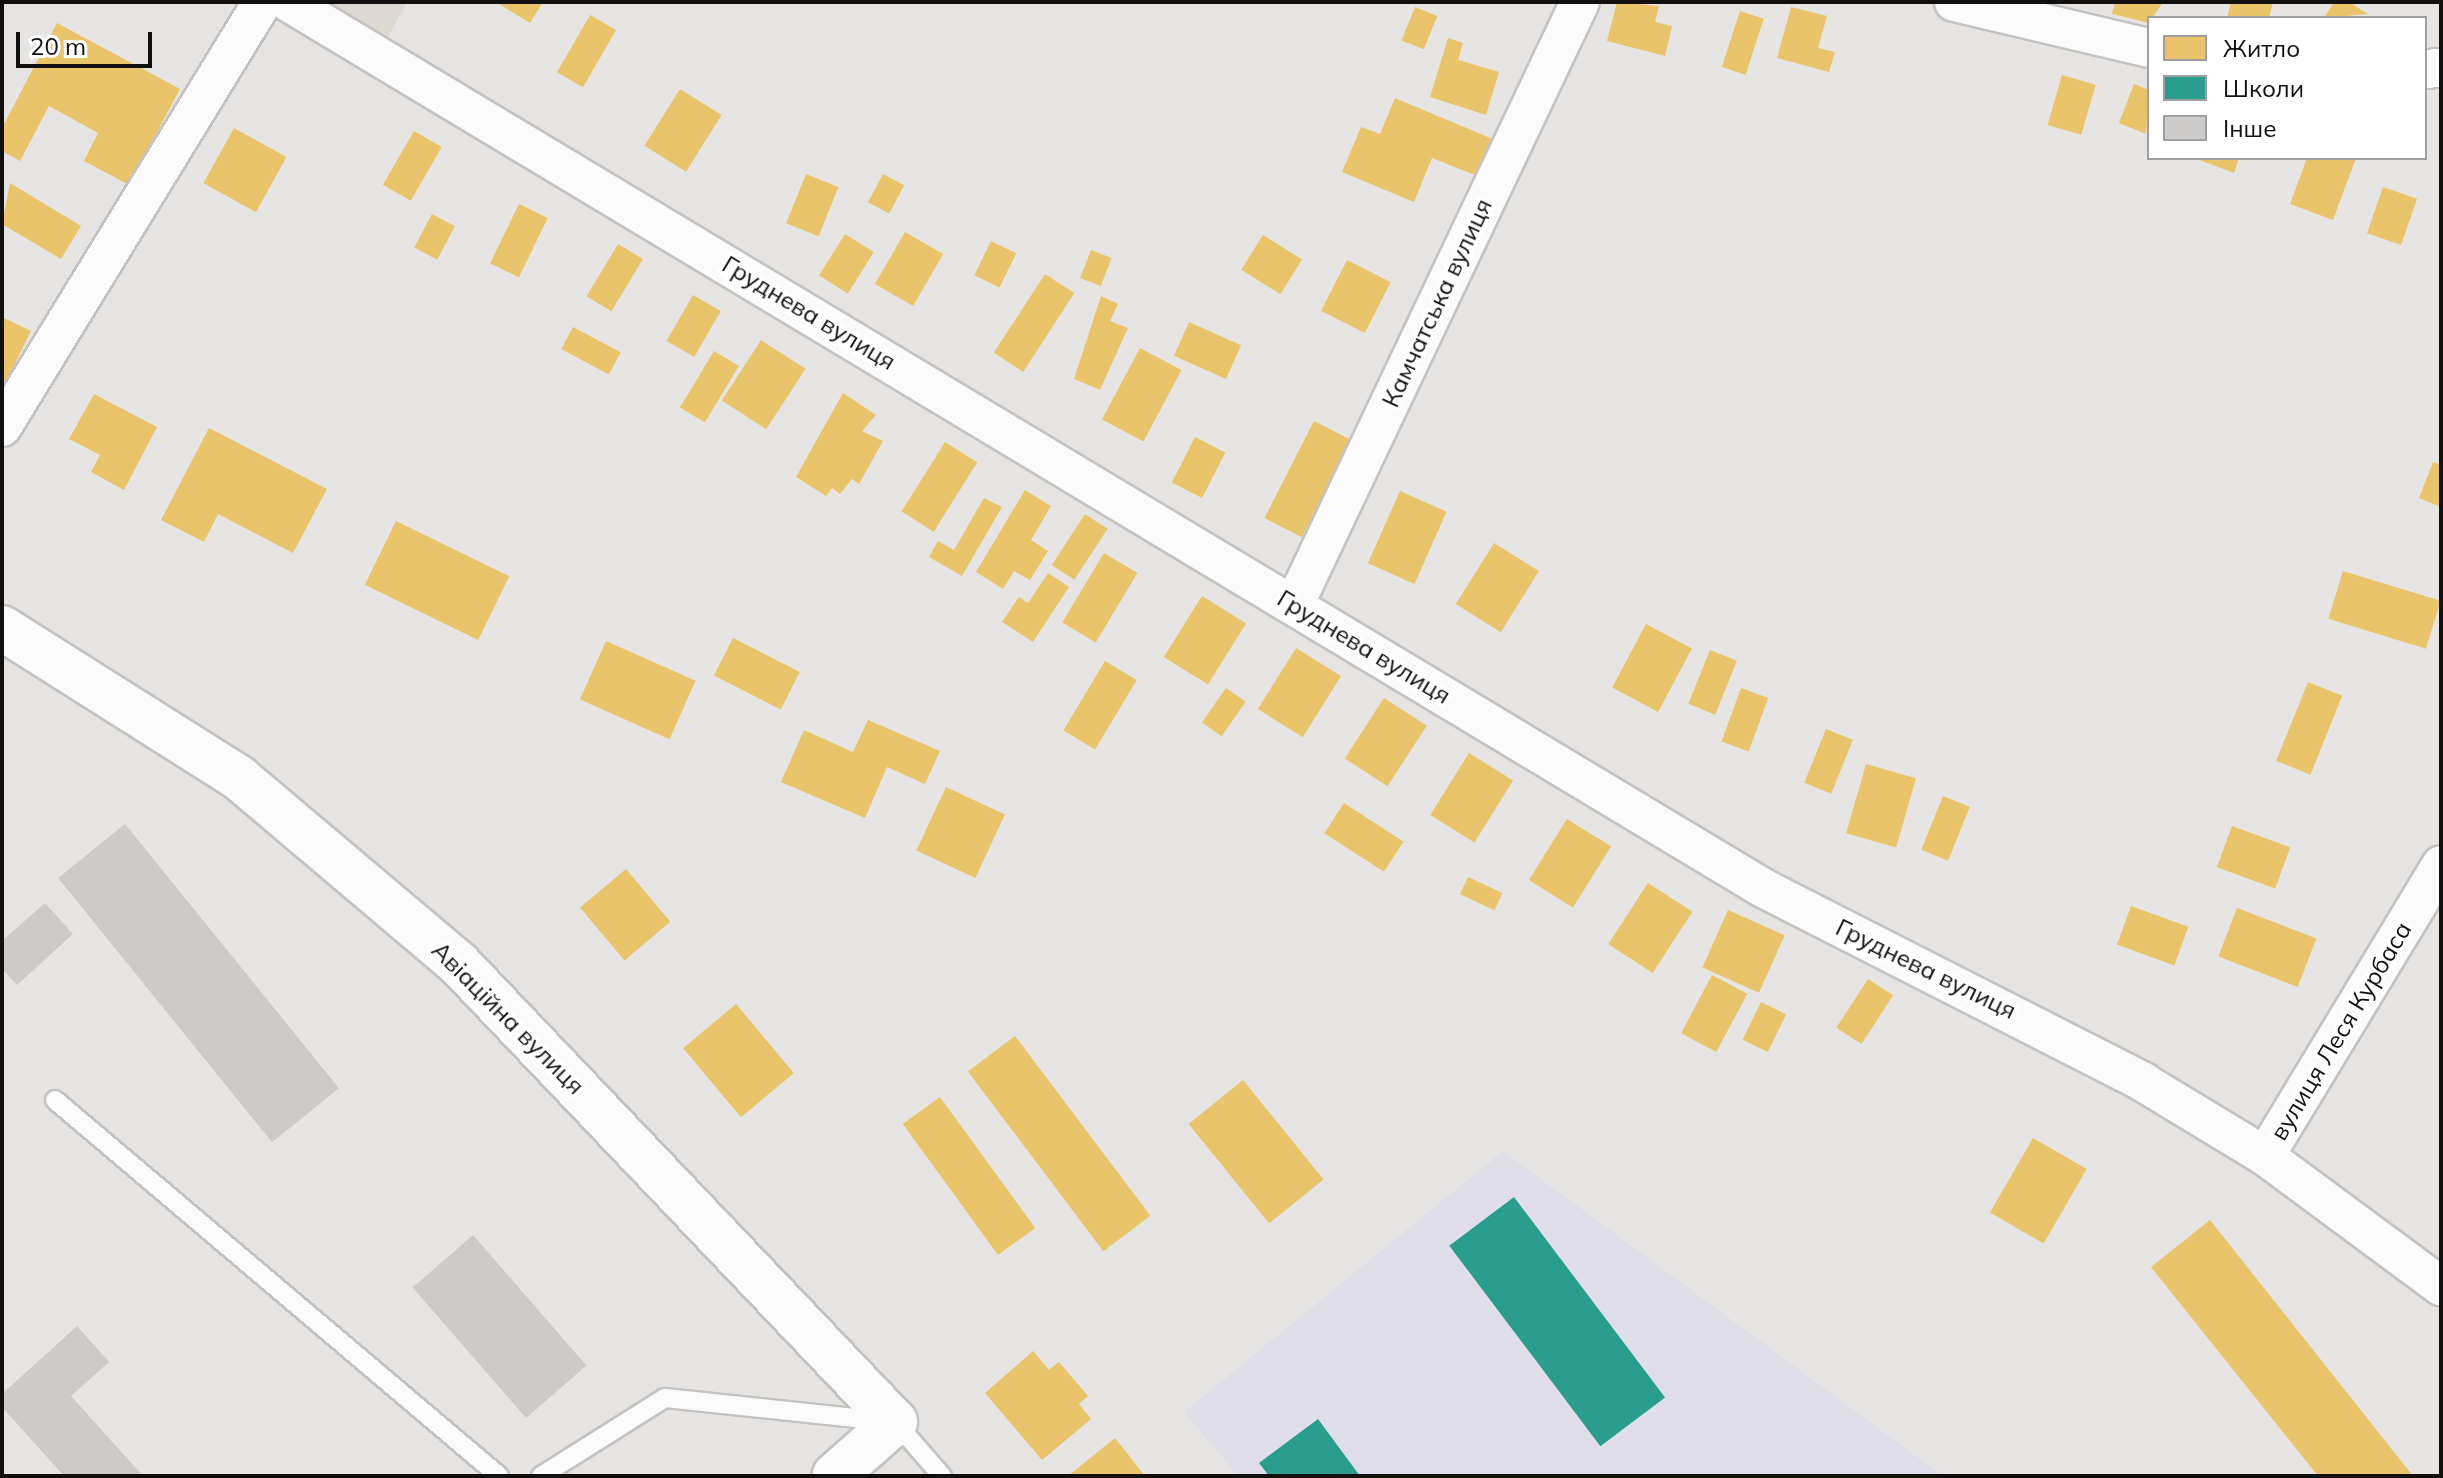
<!DOCTYPE html>
<html>
<head>
<meta charset="utf-8">
<style>
	body { margin:0 }
	#map { position:relative; width:2443px; height:1478px; overflow:hidden; background:#e7e5e3; font-family:Mulish,sans-serif }
	div>[style] { position:absolute }
	[style*='--x'] { left:calc(var(--x)*1px); top:calc(var(--y)*1px); width:calc(var(--w)*1px); rotate:calc(var(--a)*1deg) }
	.built>* { inset:0; background:#ded8d2 }
	.education>* { inset:0; background:#e0dee9 }
	.homes>* { inset:0; background:#e9c46a; transform-origin:0 0 }
	.schools>* { inset:0; background:#2a9d8f; transform-origin:0 0 }
	.building>* { inset:0; background:#cdcbca; transform-origin:0 0 }
	.roads { filter:drop-shadow(2px 0 #c5c3c1) drop-shadow(-2px 0 #c5c3c1) drop-shadow(0 2px #c5c3c1) drop-shadow(0 -2px #c5c3c1) }
	.lane>* { height:18px; margin:-9px; padding:0 9px; transform-origin:9px; border-radius:9px; background:#fbfbfb }
	.street>* { height:38px; margin:-19px; padding:0 19px; transform-origin:19px; border-radius:19px; background:#fbfbfb }
	.secondary>* { height:44px; margin:-22px; padding:0 22px; transform-origin:22px; border-radius:22px; background:#fbfbfb }
	span { translate:-50% -50%; white-space:nowrap; text-align:center; line-height:1.15; -webkit-text-stroke:8px #fff; paint-order:stroke }
	.street-label { font-size:24px; color:#11100f }
	.frame { position:absolute; inset:0; border:4px solid #11100f; pointer-events:none }
	.legend { position:absolute; left:2147px; top:16px; width:280px; height:144px; box-sizing:border-box; background:#fff; border:2px solid #a09f9f; margin:0; padding:10px 14px; list-style:none; font-size:24px; color:#11100f }
	.legend li { display:flex; align-items:center; gap:16px; height:40px }
	.legend b { width:40px; border:2px solid #a09f9f }
	.scale { position:absolute; left:16px; top:32px; width:136px; height:36px; box-sizing:border-box; border:4px solid #11100f; border-top:0; padding-left:10px; font-size:24px; line-height:28px; white-space:nowrap; color:#11100f; -webkit-text-stroke:6px #fff; paint-order:stroke }
</style>
</head>
<body>
<div id="map">
	<div class="built">
		<div style="clip-path:polygon(288px 2px,407px 2px,379px 54px)"></div>
	</div>
	<div class="education">
		<div style="clip-path:polygon(1503px 1151px,1943px 1476px,1238px 1476px,1184px 1412px)"></div>
	</div>
	<div class="homes">
		<div style="clip-path:polygon(496px 2px,543px 2px,530px 23px)"></div>
		<div style="clip-path:polygon(1617px 2px,1659px 6px,1655px 22px,1672px 26px,1665px 56px,1607px 41px)"></div>
		<div style="clip-path:polygon(2115px 2px,2163px 2px,2149px 23px,2112px 14px)"></div>
		<div style="clip-path:polygon(2231px 2px,2273px 2px,2269px 18px,2227px 18px)"></div>
		<div style="clip-path:polygon(2334px 2px,2349px 2px,2368px 14px,2324px 18px)"></div>
		<div style="left:1415px;top:7px;width:24px;height:36px;rotate:22deg"></div>
		<div style="clip-path:polygon(1791px 7px,1827px 16px,1818px 48px,1835px 52px,1829px 72px,1777px 58px)"></div>
		<div style="left:1740px;top:11px;width:25px;height:59px;rotate:18deg"></div>
		<div style="left:590px;top:15px;width:30px;height:66px;rotate:30deg"></div>
		<div style="clip-path:polygon(57px 23px,180px 89px,129px 185px,84px 161px,98px 133px,49px 106px,20px 161px,2px 151px,2px 128px)"></div>
		<div style="clip-path:polygon(1448px 38px,1463px 43px,1458px 60px,1499px 72px,1486px 115px,1430px 97px)"></div>
		<div style="left:2062px;top:75px;width:35px;height:52px;rotate:16deg"></div>
		<div style="clip-path:polygon(2134px 84px,2149px 90px,2146px 134px,2119px 123px)"></div>
		<div style="left:680px;top:89px;width:49px;height:67px;rotate:32deg"></div>
		<div style="clip-path:polygon(1395px 98px,1495px 140px,1480px 177px,1432px 158px,1414px 202px,1342px 172px,1361px 127px,1380px 134px)"></div>
		<div style="left:234px;top:128px;width:60px;height:63px;rotate:29deg"></div>
		<div style="left:414px;top:131px;width:32px;height:62px;rotate:30deg"></div>
		<div style="clip-path:polygon(2194px 158px,2239px 158px,2234px 173px)"></div>
		<div style="clip-path:polygon(2307px 158px,2356px 158px,2333px 220px,2290px 204px)"></div>
		<div style="left:806px;top:174px;width:35px;height:53px;rotate:22deg"></div>
		<div style="left:883px;top:174px;width:24px;height:32px;rotate:28deg"></div>
		<div style="clip-path:polygon(10px 183px,81px 226px,61px 259px,2px 224px)"></div>
		<div style="left:2383px;top:187px;width:36px;height:49px;rotate:19deg"></div>
		<div style="left:519px;top:204px;width:32px;height:66px;rotate:26deg"></div>
		<div style="left:432px;top:214px;width:26px;height:38px;rotate:28deg"></div>
		<div style="left:905px;top:232px;width:44px;height:60px;rotate:30deg"></div>
		<div style="left:845px;top:234px;width:34px;height:49px;rotate:32deg"></div>
		<div style="left:1263px;top:235px;width:46px;height:41px;rotate:32deg"></div>
		<div style="left:991px;top:241px;width:28px;height:38px;rotate:26deg"></div>
		<div style="left:618px;top:244px;width:29px;height:61px;rotate:31deg"></div>
		<div style="left:1091px;top:250px;width:22px;height:30px;rotate:21deg"></div>
		<div style="left:1347px;top:260px;width:49px;height:57px;rotate:27deg"></div>
		<div style="left:1045px;top:274px;width:35px;height:94px;rotate:33deg"></div>
		<div style="left:693px;top:295px;width:32px;height:53px;rotate:30deg"></div>
		<div style="clip-path:polygon(1101px 296px,1118px 304px,1110px 321px,1128px 328px,1100px 390px,1074px 379px)"></div>
		<div style="clip-path:polygon(2px 317px,31px 331px,2px 390px)"></div>
		<div style="left:1189px;top:322px;width:57px;height:37px;rotate:24deg"></div>
		<div style="left:573px;top:327px;width:54px;height:25px;rotate:28deg"></div>
		<div style="left:761px;top:340px;width:53px;height:72px;rotate:33deg"></div>
		<div style="left:1140px;top:348px;width:47px;height:81px;rotate:28deg"></div>
		<div style="left:714px;top:351px;width:29px;height:66px;rotate:31deg"></div>
		<div style="clip-path:polygon(843px 393px,876px 415px,862px 431px,883px 441px,859px 484px,852px 479px,840px 494px,832px 488px,826px 496px,796px 477px)"></div>
		<div style="clip-path:polygon(94px 394px,157px 427px,124px 490px,91px 472px,100px 455px,69px 439px)"></div>
		<div style="left:1314px;top:421px;width:42px;height:109px;rotate:27deg"></div>
		<div style="clip-path:polygon(209px 428px,327px 489px,293px 553px,218px 514px,204px 542px,161px 520px)"></div>
		<div style="left:1195px;top:437px;width:34px;height:51px;rotate:27deg"></div>
		<div style="left:945px;top:442px;width:38px;height:82px;rotate:32deg"></div>
		<div style="clip-path:polygon(2433px 462px,2441px 465px,2441px 507px,2419px 498px)"></div>
		<div style="clip-path:polygon(1025px 490px,1051px 506px,1031px 540px,1048px 551px,1030px 580px,1014px 571px,1003px 589px,976px 572px)"></div>
		<div style="left:1400px;top:491px;width:51px;height:79px;rotate:24deg"></div>
		<div style="clip-path:polygon(984px 498px,1002px 507px,962px 576px,929px 557px,938px 541px,954px 550px)"></div>
		<div style="left:1085px;top:514px;width:27px;height:61px;rotate:33deg"></div>
		<div style="left:396px;top:521px;width:126px;height:71px;rotate:26deg"></div>
		<div style="left:1494px;top:543px;width:53px;height:72px;rotate:32deg"></div>
		<div style="left:1104px;top:553px;width:39px;height:81px;rotate:31deg"></div>
		<div style="left:2343px;top:571px;width:102px;height:50px;rotate:17deg"></div>
		<div style="clip-path:polygon(1048px 573px,1069px 587px,1033px 642px,1002px 622px,1019px 597px,1028px 603px)"></div>
		<div style="left:1202px;top:596px;width:52px;height:72px;rotate:32deg"></div>
		<div style="left:1646px;top:624px;width:52px;height:72px;rotate:28deg"></div>
		<div style="left:733px;top:638px;width:75px;height:42px;rotate:27deg"></div>
		<div style="left:606px;top:641px;width:98px;height:64px;rotate:24deg"></div>
		<div style="left:1296px;top:648px;width:53px;height:72px;rotate:32deg"></div>
		<div style="left:1710px;top:650px;width:29px;height:58px;rotate:22deg"></div>
		<div style="left:1105px;top:661px;width:37px;height:81px;rotate:31deg"></div>
		<div style="left:2308px;top:682px;width:37px;height:85px;rotate:22deg"></div>
		<div style="left:1226px;top:688px;width:24px;height:42px;rotate:35deg"></div>
		<div style="left:1741px;top:688px;width:29px;height:57px;rotate:20deg"></div>
		<div style="left:1384px;top:698px;width:51px;height:72px;rotate:33deg"></div>
		<div style="clip-path:polygon(868px 720px,940px 751px,925px 784px,887px 767px,865px 818px,781px 782px,804px 730px,853px 752px)"></div>
		<div style="left:1826px;top:729px;width:29px;height:58px;rotate:22deg"></div>
		<div style="left:1469px;top:753px;width:52px;height:73px;rotate:32deg"></div>
		<div style="left:1866px;top:764px;width:52px;height:72px;rotate:16deg"></div>
		<div style="left:946px;top:787px;width:65px;height:70px;rotate:25deg"></div>
		<div style="left:1943px;top:796px;width:29px;height:58px;rotate:22deg"></div>
		<div style="left:1344px;top:803px;width:71px;height:36px;rotate:33deg"></div>
		<div style="left:1567px;top:819px;width:52px;height:72px;rotate:32deg"></div>
		<div style="left:2232px;top:826px;width:62px;height:44px;rotate:20deg"></div>
		<div style="left:626px;top:869px;width:69px;height:60px;rotate:50deg"></div>
		<div style="left:1468px;top:877px;width:38px;height:19px;rotate:25deg"></div>
		<div style="left:1648px;top:883px;width:53px;height:73px;rotate:33deg"></div>
		<div style="left:2131px;top:906px;width:61px;height:41px;rotate:20deg"></div>
		<div style="left:2237px;top:908px;width:85px;height:52px;rotate:21deg"></div>
		<div style="left:1728px;top:910px;width:62px;height:63px;rotate:24deg"></div>
		<div style="left:1712px;top:975px;width:40px;height:66px;rotate:28deg"></div>
		<div style="left:1868px;top:979px;width:30px;height:58px;rotate:33deg"></div>
		<div style="left:1761px;top:1002px;width:28px;height:42px;rotate:26deg"></div>
		<div style="left:736px;top:1004px;width:90px;height:69px;rotate:50deg"></div>
		<div style="left:1015px;top:1036px;width:225px;height:59px;rotate:53deg"></div>
		<div style="left:1243px;top:1080px;width:128px;height:70px;rotate:51deg"></div>
		<div style="left:940px;top:1097px;width:162px;height:46px;rotate:54deg"></div>
		<div style="left:2033px;top:1138px;width:62px;height:86px;rotate:30deg"></div>
		<div style="clip-path:polygon(2210px 1220px,2413px 1476px,2318px 1476px,2151px 1267px)"></div>
		<div style="clip-path:polygon(1033px 1351px,1049px 1370px,1059px 1362px,1088px 1396px,1079px 1404px,1091px 1419px,1042px 1460px,985px 1393px)"></div>
		<div style="clip-path:polygon(1115px 1438px,1145px 1476px,1068px 1476px)"></div>
	</div>
	<div class="schools">
		<div style="left:1514px;top:1197px;width:251px;height:81px;rotate:53deg"></div>
		<div style="clip-path:polygon(1318px 1419px,1360px 1476px,1269px 1476px,1259px 1463px)"></div>
	</div>
	<div class="building">
		<div style="left:125px;top:824px;width:340px;height:86px;rotate:51deg"></div>
		<div style="clip-path:polygon(45px 903px,73px 934px,17px 985px,2px 969px,2px 941px)"></div>
		<div style="left:473px;top:1235px;width:173px;height:80px;rotate:49deg"></div>
		<div style="clip-path:polygon(77px 1326px,109px 1362px,71px 1396px,143px 1476px,64px 1476px,2px 1407px,2px 1394px)"></div>
	</div>
	<div class="roads">
		<div class="lane">
			<div style="--x:55;--y:1100;--w:582;--a:40.26"></div>
			<div style="--x:541;--y:1476;--w:146;--a:-32.2"></div>
			<div style="--x:665;--y:1398;--w:231;--a:6"></div>
			<div style="--x:895;--y:1422;--w:72;--a:49"></div>
		</div>
		<div class="street">
			<div style="--x:288;--y:2;--w:1721;--a:30.99"></div>
			<div style="--x:1763;--y:888;--w:427;--a:27"></div>
			<div style="--x:2143;--y:1082;--w:143;--a:31.2"></div>
			<div style="--x:2265;--y:1156;--w:219;--a:36.5"></div>
			<div style="--x:1954;--y:2;--w:200;--a:13.3"></div>
			<div style="--x:2425;--y:69;--w:16;--a:-4"></div>
			<div style="--x:2;--y:427;--w:498;--a:-58.5"></div>
			<div style="--x:1294;--y:605;--w:667;--a:-64.63"></div>
			<div style="--x:2265;--y:1156;--w:340;--a:-58.8"></div>
		</div>
		<div class="secondary">
			<div style="--x:2;--y:628;--w:280;--a:32.3"></div>
			<div style="--x:239;--y:778;--w:288;--a:40.2"></div>
			<div style="--x:459;--y:964;--w:632;--a:46.41"></div>
			<div style="--x:895;--y:1422;--w:81;--a:138.5"></div>
		</div>
	</div>
	<div class="street-label">
		<span style="left:1437px;top:303px;rotate:-65deg">Камчатська вулиця</span>
		<span style="left:809px;top:313px;rotate:31deg">Груднева вулиця</span>
		<span style="left:1364px;top:647px;rotate:31deg">Груднева вулиця</span>
		<span style="left:1926px;top:969px;rotate:26deg">Груднева вулиця</span>
		<span style="left:508px;top:1018px;rotate:45deg">Авіаційна вулиця</span>
		<span style="left:2341px;top:1031px;rotate:-59deg">вулиця Леся Курбаса</span>
	</div>
	<div class="frame"></div>
	<ul class="legend">
	<li><b style="height:22px;background:#e9c46a"></b>Житло</li>
	<li><b style="height:22px;background:#2a9d8f"></b>Школи</li>
	<li><b style="height:22px;background:#cdcbca"></b>Інше</li>
	</ul>
	<div class="scale">20 m</div>
</div>
</body>
</html>
